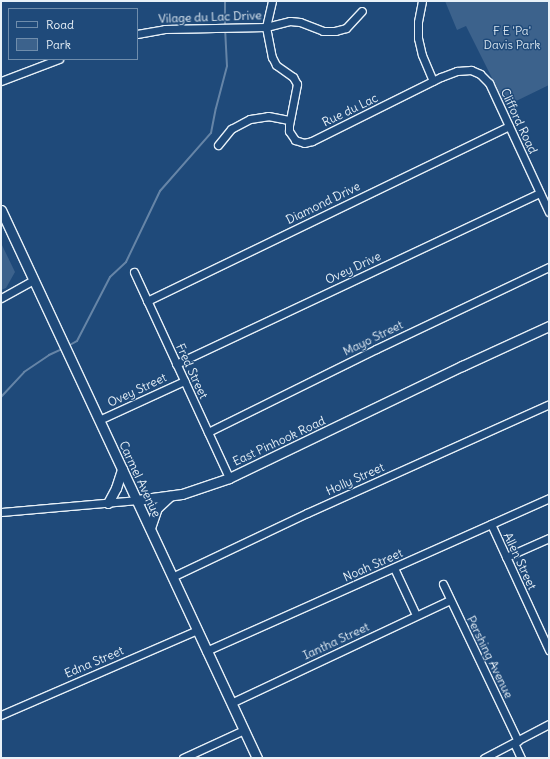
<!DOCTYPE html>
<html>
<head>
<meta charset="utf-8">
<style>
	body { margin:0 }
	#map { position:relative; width:550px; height:759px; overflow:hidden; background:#1f4a7a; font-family:Delius,sans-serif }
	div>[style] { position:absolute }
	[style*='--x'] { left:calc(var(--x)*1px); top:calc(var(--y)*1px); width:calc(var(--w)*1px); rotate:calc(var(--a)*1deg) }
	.green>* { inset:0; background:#3c628c }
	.stream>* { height:2px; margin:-1px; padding:0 1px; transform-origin:1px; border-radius:1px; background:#6685a7 }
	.roads { filter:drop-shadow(1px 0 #e8f1f8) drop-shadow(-1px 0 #e8f1f8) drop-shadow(0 1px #e8f1f8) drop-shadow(0 -1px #e8f1f8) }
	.minor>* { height:7px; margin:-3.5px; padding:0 3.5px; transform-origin:3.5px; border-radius:3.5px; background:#1f4a7a }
	.major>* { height:9px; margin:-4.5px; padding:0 4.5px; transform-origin:4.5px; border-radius:4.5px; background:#1f4a7a }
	span { translate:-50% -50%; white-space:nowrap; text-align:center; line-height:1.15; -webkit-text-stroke:3px #1f4a7a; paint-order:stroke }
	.street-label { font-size:12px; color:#e8f1f8 }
	.park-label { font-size:12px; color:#d7e3ed }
	.frame { position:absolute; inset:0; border:2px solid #e8f1f8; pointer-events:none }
	.legend { position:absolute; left:8px; top:8px; width:130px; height:52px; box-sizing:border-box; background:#1f4a7a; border:1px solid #6f8dac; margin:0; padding:5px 7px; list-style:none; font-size:12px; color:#e8f1f8 }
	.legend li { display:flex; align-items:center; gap:8px; height:20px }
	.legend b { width:20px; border:1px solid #6f8dac }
</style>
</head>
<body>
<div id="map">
	<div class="green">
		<div style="clip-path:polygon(445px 1px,549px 1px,549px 85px,506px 106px,466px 26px,457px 30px)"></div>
		<div style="clip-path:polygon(1px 243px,15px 272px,6px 288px,1px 290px)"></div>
	</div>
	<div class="stream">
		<div style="--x:225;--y:26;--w:25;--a:-90"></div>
		<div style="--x:68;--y:346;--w:10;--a:-29"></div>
		<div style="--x:77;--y:341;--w:72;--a:-62.7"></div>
		<div style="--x:110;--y:277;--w:22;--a:-43"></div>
		<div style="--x:126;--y:262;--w:79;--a:-64.4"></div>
		<div style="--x:160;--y:191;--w:77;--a:-48.7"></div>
		<div style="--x:211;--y:133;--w:25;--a:-79"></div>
		<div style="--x:216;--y:108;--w:43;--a:-75.3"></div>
		<div style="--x:227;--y:66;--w:36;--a:-93"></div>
		<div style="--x:1;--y:397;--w:34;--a:-47"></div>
		<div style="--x:24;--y:372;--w:30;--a:-34"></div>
		<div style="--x:49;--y:355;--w:14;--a:-25"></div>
	</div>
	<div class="roads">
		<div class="minor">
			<div style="--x:272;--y:1;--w:27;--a:103"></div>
			<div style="--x:266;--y:27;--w:31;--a:79"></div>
			<div style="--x:272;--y:57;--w:9;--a:63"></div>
			<div style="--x:276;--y:65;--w:21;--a:35"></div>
			<div style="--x:293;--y:77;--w:8;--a:60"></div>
			<div style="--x:297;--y:84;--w:42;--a:101"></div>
			<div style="--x:289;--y:125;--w:6;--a:90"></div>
			<div style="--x:289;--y:131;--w:11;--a:56"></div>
			<div style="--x:295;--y:140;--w:9;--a:18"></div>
			<div style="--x:304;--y:143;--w:8;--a:-14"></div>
			<div style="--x:312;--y:141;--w:144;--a:-26.4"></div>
			<div style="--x:441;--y:77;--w:17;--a:-21"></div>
			<div style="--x:457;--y:71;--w:14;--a:-4"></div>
			<div style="--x:471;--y:70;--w:10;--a:24"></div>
			<div style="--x:480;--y:74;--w:13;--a:45"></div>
			<div style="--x:489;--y:83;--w:142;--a:65.1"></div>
			<div style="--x:422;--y:1;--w:21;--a:101"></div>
			<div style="--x:418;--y:22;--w:16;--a:90"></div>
			<div style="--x:418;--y:38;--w:17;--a:77"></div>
			<div style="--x:422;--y:55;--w:28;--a:67"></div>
			<div style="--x:137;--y:34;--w:28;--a:-10"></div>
			<div style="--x:165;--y:29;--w:101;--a:-1.1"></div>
			<div style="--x:266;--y:27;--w:25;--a:-14"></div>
			<div style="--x:290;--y:21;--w:10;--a:6"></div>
			<div style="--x:300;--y:22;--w:25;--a:21"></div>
			<div style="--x:323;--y:31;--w:12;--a:0"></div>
			<div style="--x:335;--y:31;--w:11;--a:-15"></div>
			<div style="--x:346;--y:28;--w:23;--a:-47"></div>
			<div style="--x:1;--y:81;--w:62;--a:-20.8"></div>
			<div style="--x:218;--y:145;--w:21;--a:-51"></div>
			<div style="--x:231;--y:129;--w:21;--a:-28"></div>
			<div style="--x:250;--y:119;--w:18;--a:-9"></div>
			<div style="--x:268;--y:116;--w:21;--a:11"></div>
			<div style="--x:134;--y:272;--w:227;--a:65.2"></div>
			<div style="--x:1;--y:298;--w:37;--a:-29"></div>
			<div style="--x:147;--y:301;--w:402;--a:-25.8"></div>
			<div style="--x:176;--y:364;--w:402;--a:-25.2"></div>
			<div style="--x:99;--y:420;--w:94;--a:-24.6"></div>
			<div style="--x:208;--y:432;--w:187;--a:-26.3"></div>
			<div style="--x:376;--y:349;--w:191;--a:-25.4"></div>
			<div style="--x:1;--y:512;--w:137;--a:-5"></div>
			<div style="--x:491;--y:524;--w:139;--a:65.3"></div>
			<div style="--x:506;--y:557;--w:47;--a:-23.8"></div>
			<div style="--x:394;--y:568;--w:52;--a:64.9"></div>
			<div style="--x:172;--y:577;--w:149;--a:-25.4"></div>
			<div style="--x:307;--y:513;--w:265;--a:-24.2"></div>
			<div style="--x:443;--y:584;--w:174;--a:64.5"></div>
			<div style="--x:206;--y:651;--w:376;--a:-24"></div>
			<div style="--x:231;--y:703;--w:242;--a:-25.2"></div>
			<div style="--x:1;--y:715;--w:214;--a:-23.4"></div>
			<div style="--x:514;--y:743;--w:17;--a:65"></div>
			<div style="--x:183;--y:758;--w:67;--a:-24.7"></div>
			<div style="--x:484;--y:758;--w:73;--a:-27.6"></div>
		</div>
		<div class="major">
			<div style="--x:1;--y:210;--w:605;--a:64.96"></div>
			<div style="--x:137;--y:500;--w:45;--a:-7.6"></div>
			<div style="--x:182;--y:494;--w:50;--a:-18.8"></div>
			<div style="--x:229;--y:478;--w:259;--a:-25.7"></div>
			<div style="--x:462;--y:366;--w:96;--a:-24.7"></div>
			<div style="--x:108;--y:503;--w:17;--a:-62"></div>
			<div style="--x:116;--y:488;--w:20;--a:-72"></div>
			<div style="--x:150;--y:528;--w:21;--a:-71"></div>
			<div style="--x:157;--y:508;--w:18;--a:-43"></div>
		</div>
	</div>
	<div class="street-label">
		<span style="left:210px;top:17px;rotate:-2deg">Vilage du Lac Drive</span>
		<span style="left:350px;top:110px;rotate:-26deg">Rue du Lac</span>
		<span style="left:519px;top:121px;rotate:65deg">Clifford Road</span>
		<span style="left:323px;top:203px;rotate:-26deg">Diamond Drive</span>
		<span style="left:353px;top:268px;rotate:-25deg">Ovey Drive</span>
		<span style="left:373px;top:338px;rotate:-26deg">Mayo Street</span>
		<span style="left:192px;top:371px;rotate:65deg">Fred Street</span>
		<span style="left:137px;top:390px;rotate:-25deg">Ovey Street</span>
		<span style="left:279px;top:441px;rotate:-25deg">East Pinhook Road</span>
		<span style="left:140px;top:479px;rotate:65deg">Carmel Avenue</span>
		<span style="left:355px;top:479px;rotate:-24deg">Holly Street</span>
		<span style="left:520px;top:561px;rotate:65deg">Allen Street</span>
		<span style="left:373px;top:565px;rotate:-24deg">Noah Street</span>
		<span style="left:336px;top:641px;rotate:-25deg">Iantha Street</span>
		<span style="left:490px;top:657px;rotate:64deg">Pershing Avenue</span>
		<span style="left:94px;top:662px;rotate:-23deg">Edna Street</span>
	</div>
	<div class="park-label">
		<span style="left:512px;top:38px">F E 'Pa'<br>Davis Park</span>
	</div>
	<div class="frame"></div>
	<ul class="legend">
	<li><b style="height:5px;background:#1f4a7a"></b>Road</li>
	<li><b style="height:11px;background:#3c628c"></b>Park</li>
	</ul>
</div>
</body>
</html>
